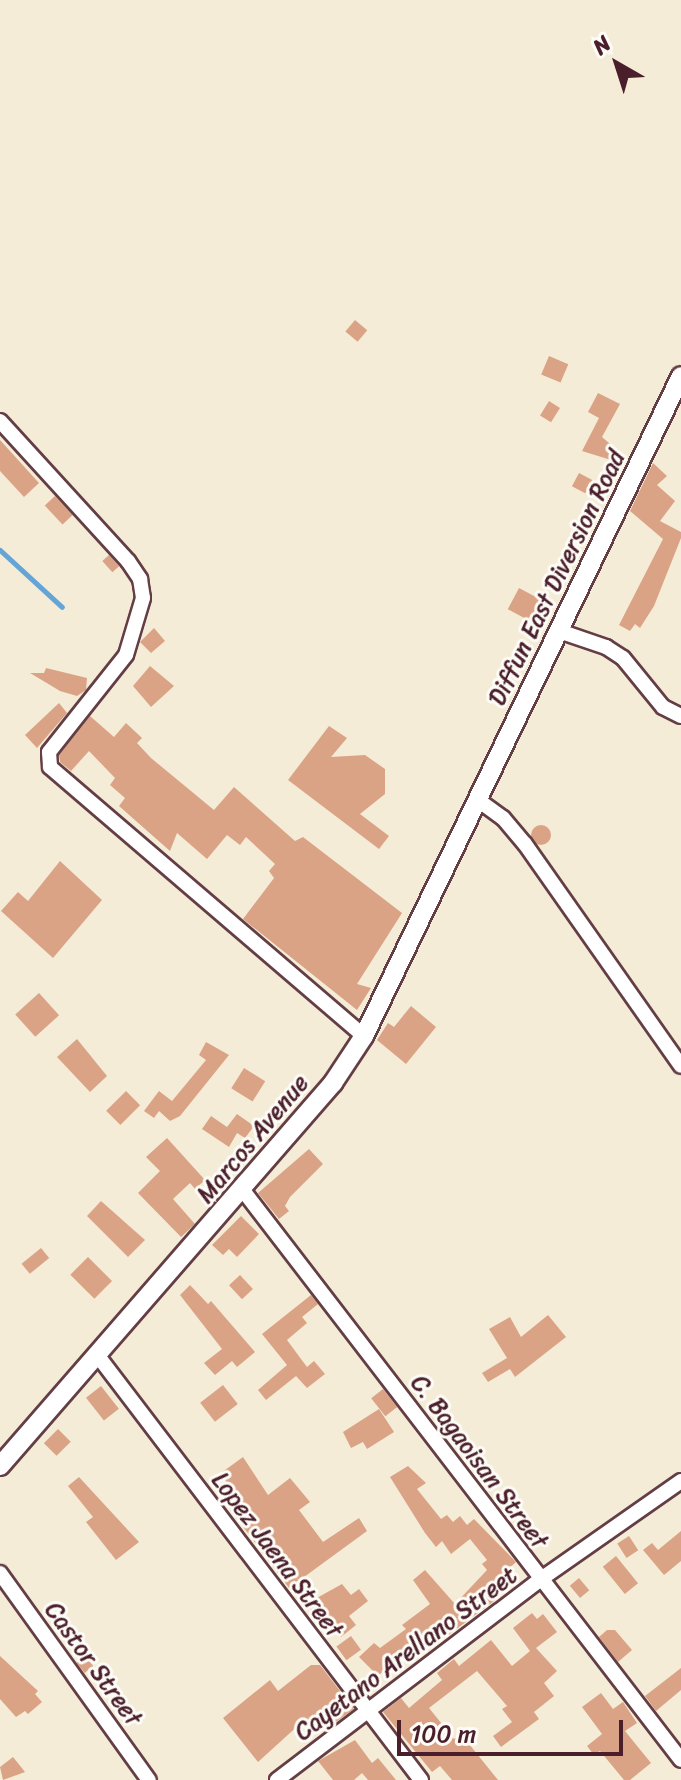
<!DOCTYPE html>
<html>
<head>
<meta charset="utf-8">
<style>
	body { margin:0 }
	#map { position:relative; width:681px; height:1780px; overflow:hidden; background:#f4ecd7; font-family:Sriracha,sans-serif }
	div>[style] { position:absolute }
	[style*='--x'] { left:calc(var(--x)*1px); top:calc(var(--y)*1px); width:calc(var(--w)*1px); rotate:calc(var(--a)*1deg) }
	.stream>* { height:5px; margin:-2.5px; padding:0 2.5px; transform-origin:2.5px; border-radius:2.5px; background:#64a4d7 }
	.building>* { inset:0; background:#dba386; transform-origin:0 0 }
	.round { border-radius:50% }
	.roads { filter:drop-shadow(2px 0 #643e45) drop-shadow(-2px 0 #643e45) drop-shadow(0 2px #643e45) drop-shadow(0 -2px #643e45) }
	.street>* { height:14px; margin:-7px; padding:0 7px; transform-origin:7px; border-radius:7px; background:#fff }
	.secondary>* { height:18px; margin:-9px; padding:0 9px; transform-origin:9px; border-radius:9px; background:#fff }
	span { translate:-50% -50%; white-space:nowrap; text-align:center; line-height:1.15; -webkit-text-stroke:6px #fdfcf7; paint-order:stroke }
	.street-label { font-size:24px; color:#4a1f2b }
	.north { position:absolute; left:577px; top:24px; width:80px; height:80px; -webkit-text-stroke:6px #fdfcf7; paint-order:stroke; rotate:321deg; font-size:22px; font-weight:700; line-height:32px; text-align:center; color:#4a1f2b }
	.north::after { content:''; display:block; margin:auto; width:28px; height:36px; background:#4a1f2b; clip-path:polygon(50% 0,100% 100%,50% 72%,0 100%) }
	.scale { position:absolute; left:397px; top:1720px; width:226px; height:36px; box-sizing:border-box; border:4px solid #4a1f2b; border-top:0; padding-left:10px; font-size:24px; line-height:28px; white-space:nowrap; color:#4a1f2b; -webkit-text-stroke:6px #fdfcf7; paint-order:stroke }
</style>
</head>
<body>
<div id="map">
	<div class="stream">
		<div style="--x:0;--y:550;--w:84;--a:42.6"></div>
	</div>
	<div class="building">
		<div style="left:355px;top:320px;width:16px;height:15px;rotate:40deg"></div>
		<div style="left:549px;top:356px;width:21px;height:20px;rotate:23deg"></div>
		<div style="clip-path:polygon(598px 393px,620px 404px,602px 437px,616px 449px,611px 460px,582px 451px,599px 418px,588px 412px)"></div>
		<div style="left:549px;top:401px;width:13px;height:17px;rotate:32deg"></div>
		<div style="clip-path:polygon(0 440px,39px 483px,24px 497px,0 471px)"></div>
		<div style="clip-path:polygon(653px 463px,667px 476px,657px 485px,675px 501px,660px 521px,681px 532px,681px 538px,654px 606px,640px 628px,635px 624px,630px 631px,619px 625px,663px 539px,630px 511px)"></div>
		<div style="left:579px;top:473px;width:15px;height:15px;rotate:28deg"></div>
		<div style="left:55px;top:496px;width:26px;height:14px;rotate:47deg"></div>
		<div style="left:109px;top:555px;width:15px;height:9px;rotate:48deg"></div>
		<div style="left:519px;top:588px;width:26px;height:24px;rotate:28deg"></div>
		<div style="clip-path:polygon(154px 628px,165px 641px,151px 653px,140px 642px)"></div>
		<div style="clip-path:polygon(150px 666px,174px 686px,151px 707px,133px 686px)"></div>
		<div style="clip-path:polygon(46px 668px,87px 678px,86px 690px,77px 696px,60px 691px,30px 673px,44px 673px)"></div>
		<div style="clip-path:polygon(59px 703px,67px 713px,37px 748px,25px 735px)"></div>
		<div style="clip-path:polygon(90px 716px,114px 737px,126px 723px,142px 738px,137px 743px,151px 758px,214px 810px,234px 787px,295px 841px,303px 837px,402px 913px,357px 984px,371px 988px,357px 1010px,243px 919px,274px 878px,269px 871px,275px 864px,246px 837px,240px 845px,227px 835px,207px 859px,177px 833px,170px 851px,119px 806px,125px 798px,110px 785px,115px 778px,89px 751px,71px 771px,60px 762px,59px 755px)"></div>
		<div style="clip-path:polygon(329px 726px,347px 738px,331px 757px,365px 755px,385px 769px,385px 794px,360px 814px,389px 836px,379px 849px,288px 780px)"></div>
		<div class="round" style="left:531px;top:825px;width:20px;height:20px"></div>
		<div style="clip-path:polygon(60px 861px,102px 900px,53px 958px,1px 911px,18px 892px,28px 901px)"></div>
		<div style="left:39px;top:993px;width:30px;height:32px;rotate:48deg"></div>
		<div style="clip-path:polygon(411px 1006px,436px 1027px,406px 1064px,377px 1040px,388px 1023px,394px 1027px)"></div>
		<div style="clip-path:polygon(77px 1039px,107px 1076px,90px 1092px,57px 1057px)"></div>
		<div style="clip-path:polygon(206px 1042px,229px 1055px,180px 1116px,170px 1121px,159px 1111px,154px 1118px,144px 1111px,159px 1091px,172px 1101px,206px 1060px,199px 1055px)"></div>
		<div style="left:244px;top:1068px;width:25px;height:24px;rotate:32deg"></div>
		<div style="left:126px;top:1091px;width:20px;height:28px;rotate:45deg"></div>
		<div style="clip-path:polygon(237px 1114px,254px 1126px,245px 1138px,237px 1133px,229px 1147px,202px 1129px,211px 1116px,227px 1127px)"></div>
		<div style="clip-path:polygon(167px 1138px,205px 1180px,195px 1189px,190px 1183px,173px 1199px,195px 1224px,181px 1237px,138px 1193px,160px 1171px,146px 1157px)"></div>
		<div style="clip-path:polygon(309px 1149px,323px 1164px,290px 1197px,285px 1206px,289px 1211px,279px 1219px,258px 1193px)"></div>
		<div style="clip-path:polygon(101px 1201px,145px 1240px,128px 1257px,87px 1216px)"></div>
		<div style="clip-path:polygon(241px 1216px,259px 1234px,237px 1257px,229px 1249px,223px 1255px,212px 1245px)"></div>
		<div style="left:41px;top:1248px;width:13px;height:25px;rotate:51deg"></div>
		<div style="left:88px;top:1257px;width:34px;height:25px;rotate:45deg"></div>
		<div style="left:240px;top:1275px;width:19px;height:15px;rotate:47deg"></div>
		<div style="clip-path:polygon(190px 1285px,208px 1304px,211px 1301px,255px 1352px,237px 1367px,232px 1361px,215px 1375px,204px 1363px,222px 1349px,180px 1295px)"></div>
		<div style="clip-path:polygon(311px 1295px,318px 1304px,302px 1317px,307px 1323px,287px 1340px,307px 1367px,314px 1361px,325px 1374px,307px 1388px,296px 1376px,266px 1400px,258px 1390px,287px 1365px,262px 1334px)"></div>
		<div style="clip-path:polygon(548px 1315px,566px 1337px,515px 1377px,510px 1369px,488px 1382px,482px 1373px,507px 1358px,489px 1329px,510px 1317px,521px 1337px)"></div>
		<div style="left:223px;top:1385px;width:24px;height:29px;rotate:52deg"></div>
		<div style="left:101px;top:1386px;width:29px;height:19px;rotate:52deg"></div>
		<div style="left:383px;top:1389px;width:23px;height:15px;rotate:52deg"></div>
		<div style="clip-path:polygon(379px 1409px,394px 1432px,367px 1449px,363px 1442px,351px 1448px,343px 1432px)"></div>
		<div style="left:58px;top:1429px;width:18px;height:20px;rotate:45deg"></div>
		<div style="clip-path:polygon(243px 1457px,268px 1495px,290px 1478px,310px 1502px,299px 1510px,323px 1542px,359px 1518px,367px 1531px,289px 1588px,244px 1528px,239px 1519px,246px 1514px,221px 1473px)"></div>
		<div style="clip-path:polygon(408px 1466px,426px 1483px,417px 1489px,441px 1519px,447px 1515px,453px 1522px,460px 1516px,467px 1525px,474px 1519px,516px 1562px,489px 1587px,498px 1598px,447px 1636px,443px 1631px,408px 1661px,402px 1653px,378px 1676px,359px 1657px,374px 1643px,380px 1648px,406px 1629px,402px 1625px,430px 1604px,413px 1580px,425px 1570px,455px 1604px,487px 1570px,482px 1564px,487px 1560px,470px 1539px,451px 1554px,442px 1541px,436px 1547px,425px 1533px,390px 1477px)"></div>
		<div style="clip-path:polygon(79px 1477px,139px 1542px,116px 1560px,86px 1522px,93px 1517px,68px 1486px)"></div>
		<div style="clip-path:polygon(681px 1531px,681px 1561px,664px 1575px,643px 1550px,652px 1543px,658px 1550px)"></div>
		<div style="left:629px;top:1536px;width:17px;height:14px;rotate:57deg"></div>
		<div style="left:616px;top:1556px;width:35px;height:17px;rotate:51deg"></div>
		<div style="left:579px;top:1578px;width:16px;height:12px;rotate:50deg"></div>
		<div style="clip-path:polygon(342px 1584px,351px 1595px,359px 1589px,368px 1601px,349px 1616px,356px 1625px,341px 1637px,323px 1614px,318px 1618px,306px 1604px)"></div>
		<div style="clip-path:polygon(532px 1613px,537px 1619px,543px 1614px,557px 1632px,536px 1648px,557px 1671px,544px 1683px,554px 1696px,534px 1712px,539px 1719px,501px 1747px,493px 1736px,512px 1722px,502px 1709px,507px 1706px,477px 1671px,429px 1708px,454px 1739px,461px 1734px,498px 1780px,452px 1780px,440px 1766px,432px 1772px,383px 1712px,401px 1698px,409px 1708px,442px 1680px,437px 1673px,454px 1659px,459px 1666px,491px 1640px,512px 1666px,530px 1651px,513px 1628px)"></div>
		<div style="clip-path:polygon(607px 1630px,615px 1630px,632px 1650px,618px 1662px,599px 1637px)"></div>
		<div style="left:351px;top:1636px;width:17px;height:18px;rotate:54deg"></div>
		<div style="clip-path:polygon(0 1656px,38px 1691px,35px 1694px,42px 1702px,28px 1714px,25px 1711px,16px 1717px,0 1699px)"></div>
		<div style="left:85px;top:1656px;width:13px;height:11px;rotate:51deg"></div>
		<div style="clip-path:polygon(311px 1665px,320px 1665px,354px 1709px,333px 1724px,325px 1713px,304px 1728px,301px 1723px,258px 1762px,223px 1718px,270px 1680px,278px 1691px)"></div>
		<div style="clip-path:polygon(681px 1668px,681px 1690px,656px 1711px,645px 1696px)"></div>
		<div style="clip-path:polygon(601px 1693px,613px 1709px,623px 1702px,637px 1723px,625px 1731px,651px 1763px,630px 1780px,624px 1780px,600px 1751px,594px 1755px,587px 1746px,602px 1734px,582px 1707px)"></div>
		<div style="clip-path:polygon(355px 1740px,372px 1763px,378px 1758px,396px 1780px,368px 1780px,362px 1773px,354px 1780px,333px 1780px,318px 1761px)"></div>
		<div style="clip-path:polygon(13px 1757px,25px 1772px,3px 1780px,0 1767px)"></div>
	</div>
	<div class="roads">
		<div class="street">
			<div style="--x:0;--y:421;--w:190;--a:47.6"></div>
			<div style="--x:128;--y:561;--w:22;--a:56"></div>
			<div style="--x:140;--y:579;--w:19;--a:81"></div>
			<div style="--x:143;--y:598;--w:59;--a:106.6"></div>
			<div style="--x:126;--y:655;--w:124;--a:128.4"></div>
			<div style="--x:49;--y:752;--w:15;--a:86"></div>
			<div style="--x:50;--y:767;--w:413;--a:40.6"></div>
			<div style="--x:559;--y:631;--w:50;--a:18.8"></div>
			<div style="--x:606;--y:647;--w:20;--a:33"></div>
			<div style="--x:623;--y:658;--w:63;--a:50.8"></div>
			<div style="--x:663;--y:707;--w:20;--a:27"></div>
			<div style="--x:478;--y:800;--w:31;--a:36"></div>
			<div style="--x:503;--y:818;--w:34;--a:50"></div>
			<div style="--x:525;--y:844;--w:271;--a:54.9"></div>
			<div style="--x:242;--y:1189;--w:720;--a:52.45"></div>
			<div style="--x:98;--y:1356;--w:533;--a:52.7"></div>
			<div style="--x:0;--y:1573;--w:255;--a:54.3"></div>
			<div style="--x:277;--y:1780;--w:332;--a:-37.3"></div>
			<div style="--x:541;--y:1579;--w:171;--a:-35"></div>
		</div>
		<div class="secondary">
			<div style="--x:0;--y:1466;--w:508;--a:-48.99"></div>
			<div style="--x:333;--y:1083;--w:56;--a:-56.6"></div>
			<div style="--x:364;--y:1036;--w:732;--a:-64.34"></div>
		</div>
	</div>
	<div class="street-label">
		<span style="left:557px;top:578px;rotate:-64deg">Diffun East Diversion Road</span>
		<span style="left:253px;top:1139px;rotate:-50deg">Marcos Avenue</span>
		<span style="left:479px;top:1462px;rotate:53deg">C. Bagaoisan Street</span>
		<span style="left:277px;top:1555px;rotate:53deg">Lopez Jaena Street</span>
		<span style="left:406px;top:1654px;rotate:-37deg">Cayetano Arellano Street</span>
		<span style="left:93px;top:1664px;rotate:54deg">Castor Street</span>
	</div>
	<div class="north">N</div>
	<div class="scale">100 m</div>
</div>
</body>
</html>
